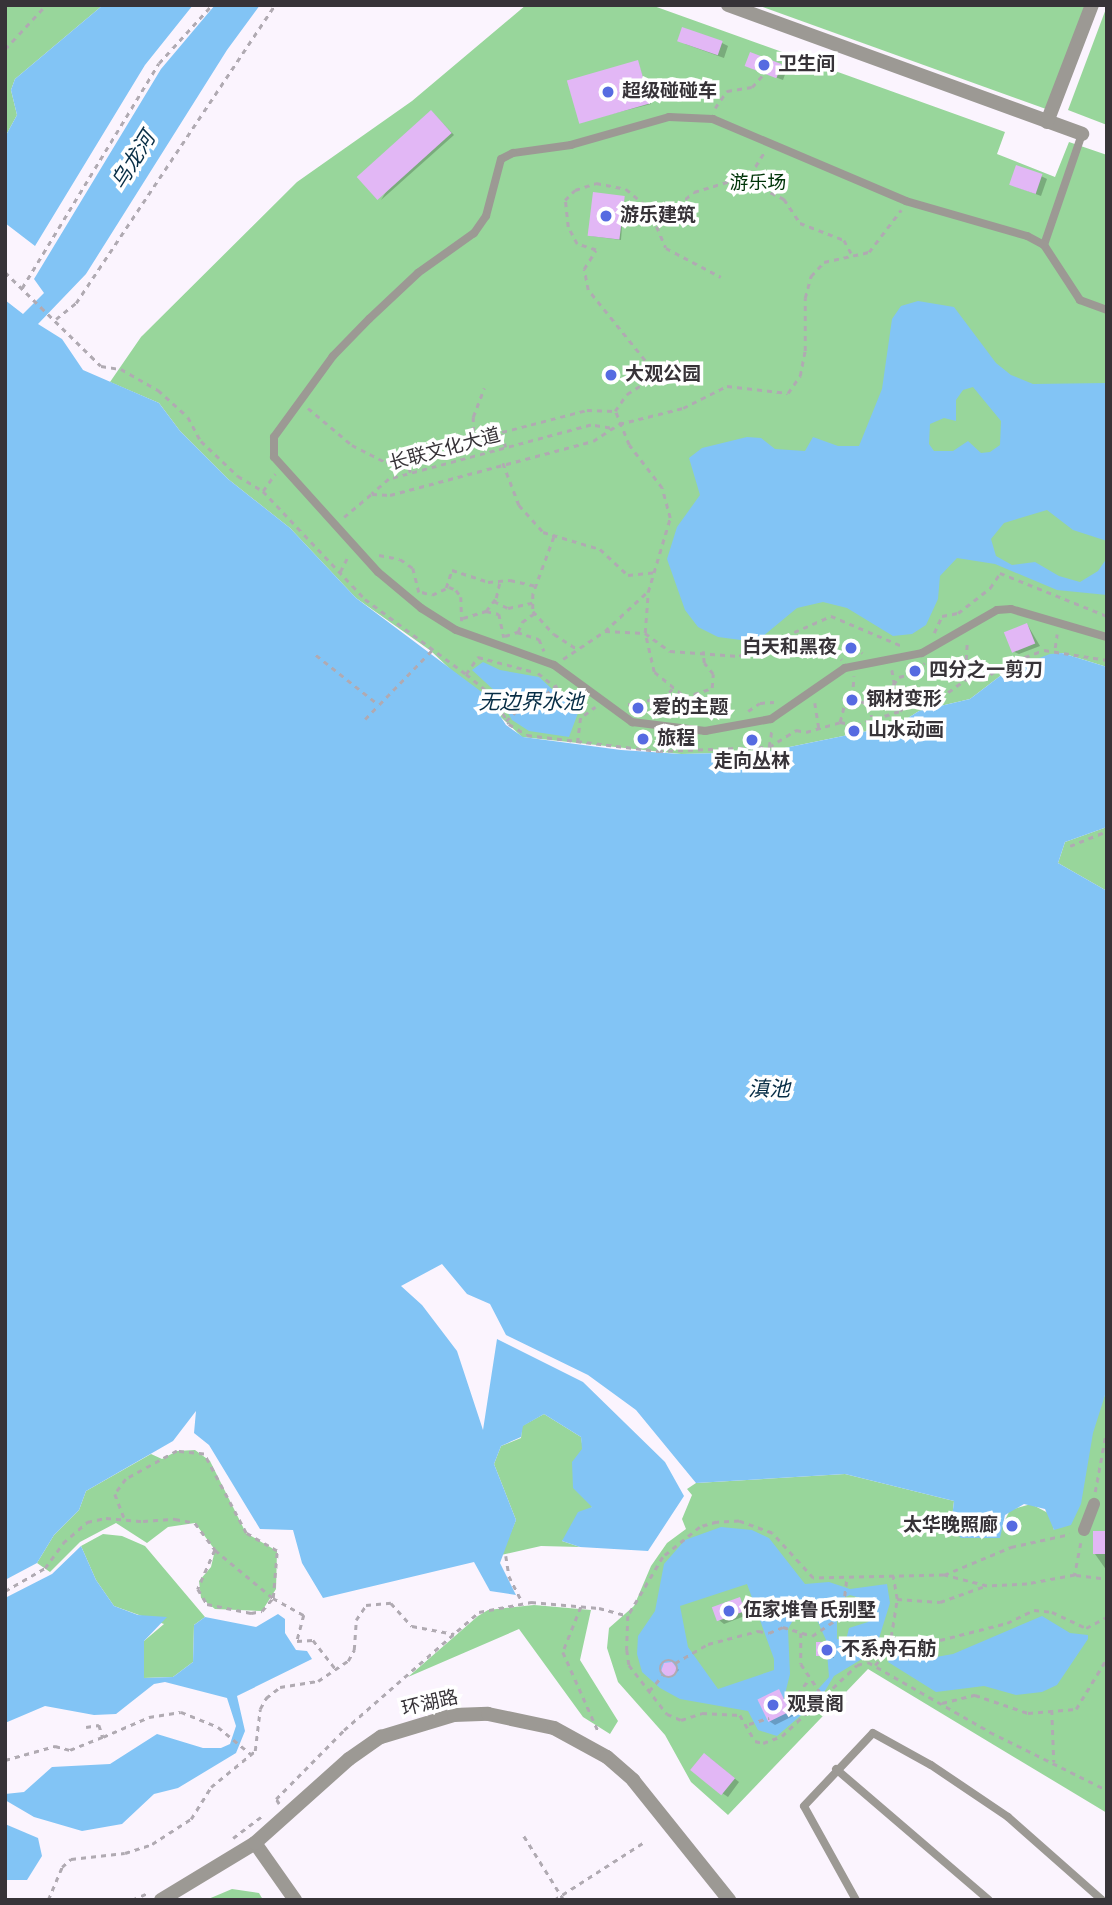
<!DOCTYPE html>
<html>
<head>
<meta charset="utf-8">
<style>
	body { margin:0 }
	#map { position:relative; width:1112px; height:1905px; overflow:hidden; background:#fbf4fe; font-family:"Alegreya Sans","Noto Sans SC",sans-serif }
	div>[style] { position:absolute }
	[style*='--x'] { left:calc(var(--x)*1px); top:calc(var(--y)*1px); width:calc(var(--w)*1px); rotate:calc(var(--a)*1deg) }
	.green>* { inset:0; background:#98d69b }
	.water>* { inset:0; background:#82c4f5 }
	.shadow>* { inset:0; background:#0003 }
	.building>* { inset:0; background:#e2b7f5; transform-origin:0 0 }
	.path>* { height:2.5px; margin-top:-1.25px; transform-origin:0; background:repeating-linear-gradient(90deg,#b0aab2 0 5px,transparent 0 10px) }
	.path>.ring { margin:-1.25px; padding:0; box-sizing:content-box; background:none; border:2.5px solid #b0aab2; border-radius:50% }
	.service>* { height:8px; margin:-4px; padding:0 4px; transform-origin:4px; border-radius:4px; background:#9c9994 }
	.pedestrian>* { height:12px; margin:-6px; padding:0 6px; transform-origin:6px; border-radius:6px; background:#9c9994 }
	.minor>* { height:14px; margin:-7px; padding:0 7px; transform-origin:7px; border-radius:7px; background:#9c9994 }
	.dots>* { width:19px; height:19px; translate:-50% -50%; box-sizing:border-box; border:4px solid #fff; border-radius:50% }
	span { translate:-50% -50%; white-space:nowrap; text-align:center; line-height:1.15; -webkit-text-stroke:7px #fff; paint-order:stroke }
	.poi-label { font-size:19px; color:#373338; font-weight:700 }
	.left { translate:0 -50%; text-align:left }
	.right { translate:-100% -50%; text-align:right }
	.park-label { font-size:19px; color:#003509 }
	.street-label { font-size:19px; color:#373338 }
	.water-label { font-size:21px; color:#072d45; font-style:italic }
	.frame { position:absolute; inset:0; border:7px solid #373338; pointer-events:none }
</style>
</head>
<body>
<div id="map">
	<div class="green">
		<div style="clip-path:polygon(5px 5px,103px 5px,15px 79px,11px 90px,17px 115px,5px 137px)"></div>
		<div style="clip-path:polygon(526px 5px,651px 5px,1005px 132px,997px 154px,1055px 177px,1069px 142px,1107px 155px,1107px 667px,1062px 653px,1008px 670px,970px 699px,919px 711px,897px 725px,765px 752px,681px 754px,522px 737px,431px 651px,356px 598px,290px 528px,228px 479px,180px 431px,159px 403px,110px 382px,141px 337px,297px 182px,412px 101px)"></div>
		<div style="clip-path:polygon(757px 5px,1086px 5px,1046px 109px)"></div>
		<div style="clip-path:polygon(1107px 6px,1107px 125px,1068px 110px)"></div>
		<div style="clip-path:polygon(1107px 827px,1107px 891px,1058px 863px,1065px 842px)"></div>
		<div style="clip-path:polygon(1107px 1389px,1107px 1813px,868px 1669px,728px 1815px,691px 1782px,665px 1735px,618px 1682px,607px 1648px,609px 1628px,634px 1606px,651px 1566px,667px 1543px,686px 1529px,682px 1519px,692px 1495px,687px 1489px,696px 1483px,845px 1474px,954px 1501px,951px 1526px,1000px 1530px,1010px 1510px,1031px 1504px,1050px 1514px,1054px 1530px)"></div>
		<div style="clip-path:polygon(544px 1414px,581px 1437px,592px 1507px,562px 1541px,580px 1547px,541px 1546px,501px 1555px,516px 1520px,494px 1464px,501px 1446px,521px 1438px,522px 1426px)"></div>
		<div style="clip-path:polygon(195px 1450px,210px 1461px,246px 1533px,277px 1551px,276px 1589px,262px 1611px,215px 1609px,201px 1598px,199px 1581px,211px 1567px,215px 1550px,195px 1523px,168px 1527px,147px 1543px,116px 1523px,80px 1542px,50px 1572px,37px 1563px,54px 1535px,79px 1510px,86px 1491px,151px 1454px,162px 1459px,177px 1451px)"></div>
		<div style="clip-path:polygon(103px 1534px,122px 1536px,145px 1546px,205px 1617px,194px 1625px,193px 1662px,173px 1677px,143px 1678px,144px 1641px,164px 1624px,114px 1606px,96px 1580px,81px 1546px)"></div>
		<div style="clip-path:polygon(534px 1605px,591px 1610px,580px 1660px,618px 1721px,610px 1734px,583px 1717px,519px 1629px,408px 1677px,478px 1616px,488px 1610px)"></div>
		<div style="clip-path:polygon(232px 1889px,259px 1893px,263px 1900px,206px 1900px)"></div>
	</div>
	<div class="water">
		<div style="clip-path:polygon(103px 5px,193px 5px,145px 65px,35px 246px,5px 223px,5px 137px,17px 115px,11px 90px,15px 79px)"></div>
		<div style="clip-path:polygon(215px 5px,260px 5px,227px 50px,86px 274px,38px 324px,62px 339px,83px 370px,159px 403px,180px 431px,228px 479px,290px 528px,356px 598px,487px 696px,506px 725px,523px 737px,621px 750px,681px 754px,765px 752px,897px 725px,919px 711px,970px 699px,1008px 670px,1050px 654px,1062px 653px,1107px 667px,1107px 827px,1065px 842px,1058px 863px,1107px 891px,1107px 1389px,1093px 1433px,1081px 1504px,1071px 1525px,1054px 1530px,1045px 1509px,1024px 1504px,1005px 1515px,1000px 1538px,961px 1538px,951px 1526px,954px 1501px,845px 1474px,696px 1483px,636px 1410px,588px 1375px,506px 1335px,490px 1304px,467px 1294px,442px 1264px,401px 1286px,422px 1305px,457px 1351px,483px 1430px,497px 1339px,583px 1382px,665px 1462px,684px 1496px,648px 1551px,580px 1547px,562px 1541px,578px 1512px,592px 1507px,573px 1488px,572px 1462px,582px 1449px,581px 1437px,544px 1414px,523px 1426px,521px 1437px,501px 1446px,494px 1464px,516px 1520px,500px 1563px,516px 1595px,490px 1591px,474px 1562px,323px 1598px,302px 1563px,293px 1530px,260px 1529px,209px 1445px,194px 1433px,196px 1411px,173px 1441px,86px 1491px,79px 1510px,54px 1535px,37px 1563px,5px 1580px,5px 300px,23px 314px,44px 293px,34px 279px,161px 69px)"></div>
		<div style="clip-path:polygon(evenodd,918px 301px,954px 307px,996px 363px,1011px 375px,1033px 384px,1107px 383px,1107px 541px,1073px 530px,1047px 510px,1004px 523px,991px 539px,996px 556px,1012px 565px,1035px 562px,1059px 576px,1080px 582px,1098px 571px,1107px 558px,1107px 595px,1057px 590px,995px 564px,957px 558px,940px 576px,938px 599px,926px 625px,912px 634px,893px 636px,847px 608px,823px 602px,797px 608px,756px 642px,718px 637px,698px 627px,685px 610px,667px 559px,677px 527px,700px 495px,689px 458px,702px 448px,747px 437px,761px 438px,775px 449px,805px 451px,813px 437px,838px 446px,859px 446px,882px 389px,892px 319px,901px 306px,918px 301px,973px 387px,1001px 421px,1000px 445px,990px 452px,981px 453px,968px 441px,953px 451px,934px 451px,929px 444px,930px 424px,944px 418px,956px 421px,956px 400px,963px 390px,973px 387px)"></div>
		<div style="clip-path:polygon(483px 662px,500px 670px,539px 677px,578px 713px,569px 737px,529px 731px,512px 720px,497px 693px,472px 670px)"></div>
		<div style="clip-path:polygon(evenodd,721px 1527px,752px 1530px,769px 1538px,805px 1584px,829px 1582px,850px 1589px,887px 1584px,890px 1603px,875px 1651px,834px 1676px,820px 1699px,777px 1736px,758px 1730px,748px 1711px,680px 1699px,660px 1688px,642px 1672px,637px 1654px,638px 1636px,655px 1611px,664px 1564px,685px 1540px,721px 1527px,747px 1584px,774px 1659px,774px 1670px,718px 1689px,688px 1647px,680px 1606px,747px 1584px,721px 1527px,850px 1595px,867px 1600px,873px 1610px,868px 1622px,849px 1628px,846px 1640px,837px 1639px,837px 1601px,850px 1595px,721px 1527px,796px 1615px,808px 1615px,818px 1622px,826px 1640px,829px 1677px,812px 1696px,791px 1707px,784px 1698px,790px 1674px,788px 1629px,796px 1615px)"></div>
		<div style="clip-path:polygon(81px 1546px,96px 1580px,114px 1606px,138px 1615px,167px 1617px,144px 1641px,144px 1678px,173px 1677px,193px 1662px,194px 1625px,205px 1617px,256px 1627px,278px 1614px,285px 1619px,285px 1633px,296px 1650px,307px 1651px,312px 1659px,237px 1696px,245px 1731px,236px 1753px,178px 1788px,154px 1794px,122px 1824px,82px 1831px,34px 1817px,5px 1800px,5px 1794px,24px 1792px,52px 1767px,110px 1764px,157px 1734px,203px 1748px,221px 1748px,230px 1744px,236px 1726px,227px 1698px,165px 1682px,154px 1684px,116px 1714px,94px 1715px,45px 1706px,5px 1723px,5px 1598px,52px 1574px)"></div>
		<div style="clip-path:polygon(1042px 1616px,1070px 1633px,1088px 1635px,1088px 1639px,1057px 1685px,1042px 1692px,1016px 1695px,984px 1686px,936px 1692px,888px 1662px,896px 1646px,936px 1657px,953px 1654px)"></div>
		<div style="clip-path:polygon(5px 1824px,38px 1838px,42px 1856px,27px 1880px,5px 1880px)"></div>
	</div>
	<div class="shadow">
		<div style="clip-path:polygon(722px 43px,728px 46px,724px 58px,685px 44px)"></div>
		<div style="clip-path:polygon(638px 62px,651px 104px,580px 122px)"></div>
		<div style="clip-path:polygon(781px 66px,787px 69px,783px 80px,753px 69px)"></div>
		<div style="clip-path:polygon(434px 114px,454px 135px,381px 200px)"></div>
		<div style="clip-path:polygon(1041px 176px,1047px 179px,1041px 196px,1017px 187px)"></div>
		<div style="clip-path:polygon(624px 198px,621px 240px,591px 236px)"></div>
		<div style="clip-path:polygon(1027px 624px,1040px 646px,1019px 654px,1012px 651px)"></div>
		<div style="clip-path:polygon(1107px 1533px,1107px 1571px,1095px 1554px)"></div>
		<div style="clip-path:polygon(740px 1599px,750px 1614px,724px 1624px,719px 1620px)"></div>
		<div style="clip-path:polygon(827px 1644px,833px 1647px,834px 1658px,819px 1655px)"></div>
		<div style="clip-path:polygon(674px 1665px,679px 1670px,671px 1677px,668px 1676px)"></div>
		<div style="clip-path:polygon(778px 1691px,795px 1715px,775px 1725px,769px 1721px)"></div>
		<div style="clip-path:polygon(710px 1758px,739px 1782px,728px 1797px,722px 1793px)"></div>
	</div>
	<div class="building">
		<div style="left:682px;top:27px;width:43px;height:15px;rotate:19deg"></div>
		<div style="left:750px;top:52px;width:34px;height:15px;rotate:21deg"></div>
		<div style="left:638px;top:60px;width:45px;height:74px;rotate:74deg"></div>
		<div style="left:431px;top:110px;width:31px;height:100px;rotate:48deg"></div>
		<div style="left:1016px;top:165px;width:28px;height:21px;rotate:19deg"></div>
		<div style="left:593px;top:192px;width:32px;height:44px;rotate:7deg"></div>
		<div style="left:1027px;top:623px;width:22px;height:25px;rotate:68deg"></div>
		<div style="left:1107px;top:1531px;width:23px;height:14px;rotate:90deg"></div>
		<div style="left:740px;top:1597px;width:15px;height:30px;rotate:70deg"></div>
		<div style="left:816px;top:1642px;width:12px;height:14px"></div>
		<div style="clip-path:polygon(672px 1662px,677px 1668px,675px 1675px,667px 1677px,661px 1671px,664px 1663px)"></div>
		<div style="left:779px;top:1689px;width:25px;height:24px;rotate:64deg"></div>
		<div style="left:704px;top:1753px;width:40px;height:22px;rotate:39deg"></div>
	</div>
	<div class="path">
		<div style="--x:5;--y:49;--w:60;--a:-47"></div>
		<div style="--x:715;--y:108;--w:21;--a:-55"></div>
		<div style="--x:727;--y:91;--w:25;--a:-9"></div>
		<div style="--x:752;--y:87;--w:15;--a:-48"></div>
		<div style="--x:744;--y:179;--w:45;--a:26.6"></div>
		<div style="--x:784;--y:199;--w:29;--a:56"></div>
		<div style="--x:800;--y:223;--w:47;--a:21.1"></div>
		<div style="--x:844;--y:240;--w:18;--a:61"></div>
		<div style="--x:654;--y:224;--w:51;--a:-38.7"></div>
		<div style="--x:694;--y:192;--w:59;--a:-16.9"></div>
		<div style="--x:750;--y:175;--w:26;--a:-58"></div>
		<div style="--x:5;--y:272;--w:134;--a:44.4"></div>
		<div style="--x:101;--y:366;--w:20;--a:9"></div>
		<div style="--x:121;--y:369;--w:43;--a:29.6"></div>
		<div style="--x:158;--y:390;--w:40;--a:42"></div>
		<div style="--x:188;--y:417;--w:27;--a:62"></div>
		<div style="--x:201;--y:441;--w:51;--a:43.4"></div>
		<div style="--x:238;--y:476;--w:29;--a:31"></div>
		<div style="--x:263;--y:491;--w:149;--a:46.6"></div>
		<div style="--x:365;--y:599;--w:126;--a:36.6"></div>
		<div style="--x:466;--y:674;--w:35;--a:39"></div>
		<div style="--x:493;--y:696;--w:32;--a:60"></div>
		<div style="--x:509;--y:724;--w:21;--a:31"></div>
		<div style="--x:527;--y:735;--w:132;--a:7"></div>
		<div style="--x:658;--y:751;--w:111;--a:-2.1"></div>
		<div style="--x:769;--y:747;--w:32;--a:-32"></div>
		<div style="--x:796;--y:730;--w:10;--a:11"></div>
		<div style="--x:806;--y:732;--w:35;--a:-16"></div>
		<div style="--x:840;--y:722;--w:16;--a:11"></div>
		<div style="--x:856;--y:725;--w:46;--a:-17.7"></div>
		<div style="--x:900;--y:711;--w:15;--a:-48"></div>
		<div style="--x:910;--y:700;--w:30;--a:-4"></div>
		<div style="--x:940;--y:698;--w:37;--a:-36"></div>
		<div style="--x:970;--y:676;--w:13;--a:18"></div>
		<div style="--x:982;--y:680;--w:29;--a:-34"></div>
		<div style="--x:1006;--y:664;--w:40;--a:-20.2"></div>
		<div style="--x:1044;--y:650;--w:64;--a:9"></div>
		<div style="--x:22;--y:288;--w:263;--a:-58.7"></div>
		<div style="--x:159;--y:63;--w:79;--a:-47.6"></div>
		<div style="--x:56;--y:319;--w:26;--a:-39"></div>
		<div style="--x:76;--y:303;--w:358;--a:-56.3"></div>
		<div style="--x:308;--y:408;--w:57;--a:40.1"></div>
		<div style="--x:352;--y:445;--w:38;--a:27"></div>
		<div style="--x:386;--y:462;--w:208;--a:-14.5"></div>
		<div style="--x:587;--y:410;--w:28;--a:2"></div>
		<div style="--x:610;--y:428;--w:19;--a:-171"></div>
		<div style="--x:591;--y:425;--w:209;--a:165"></div>
		<div style="--x:389;--y:479;--w:23;--a:139"></div>
		<div style="--x:372;--y:494;--w:18;--a:3"></div>
		<div style="--x:390;--y:495;--w:210;--a:-14.9"></div>
		<div style="--x:593;--y:441;--w:31;--a:-33"></div>
		<div style="--x:619;--y:424;--w:66;--a:-14"></div>
		<div style="--x:683;--y:408;--w:49;--a:-26.6"></div>
		<div style="--x:727;--y:386;--w:61;--a:6.5"></div>
		<div style="--x:788;--y:393;--w:21;--a:-55"></div>
		<div style="--x:800;--y:376;--w:25;--a:-79"></div>
		<div style="--x:805;--y:351;--w:53;--a:-90"></div>
		<div style="--x:805;--y:298;--w:23;--a:-75"></div>
		<div style="--x:811;--y:276;--w:19;--a:-47"></div>
		<div style="--x:824;--y:262;--w:46;--a:-12.5"></div>
		<div style="--x:869;--y:252;--w:53;--a:-52.7"></div>
		<div style="--x:501;--y:434;--w:14;--a:69"></div>
		<div style="--x:473;--y:442;--w:25;--a:-90"></div>
		<div style="--x:473;--y:417;--w:31;--a:-69"></div>
		<div style="--x:406;--y:458;--w:16;--a:72"></div>
		<div style="--x:503;--y:463;--w:45;--a:69.1"></div>
		<div style="--x:519;--y:505;--w:36;--a:48"></div>
		<div style="--x:543;--y:532;--w:59;--a:16.6"></div>
		<div style="--x:600;--y:549;--w:38;--a:43"></div>
		<div style="--x:628;--y:575;--w:27;--a:-6"></div>
		<div style="--x:263;--y:491;--w:21;--a:-55"></div>
		<div style="--x:344;--y:517;--w:35;--a:-40"></div>
		<div style="--x:554;--y:537;--w:61;--a:110.2"></div>
		<div style="--x:533;--y:594;--w:17;--a:90"></div>
		<div style="--x:533;--y:611;--w:31;--a:48"></div>
		<div style="--x:554;--y:634;--w:27;--a:33"></div>
		<div style="--x:379;--y:555;--w:21;--a:11"></div>
		<div style="--x:400;--y:559;--w:16;--a:35"></div>
		<div style="--x:413;--y:568;--w:25;--a:76"></div>
		<div style="--x:340;--y:572;--w:18;--a:-63"></div>
		<div style="--x:446;--y:588;--w:19;--a:-72"></div>
		<div style="--x:452;--y:570;--w:38;--a:18"></div>
		<div style="--x:488;--y:582;--w:22;--a:-5"></div>
		<div style="--x:510;--y:580;--w:27;--a:13"></div>
		<div style="--x:422;--y:592;--w:10;--a:17"></div>
		<div style="--x:432;--y:595;--w:19;--a:-25"></div>
		<div style="--x:449;--y:587;--w:8;--a:23"></div>
		<div style="--x:456;--y:590;--w:9;--a:54"></div>
		<div style="--x:461;--y:597;--w:24;--a:88"></div>
		<div style="--x:494;--y:601;--w:16;--a:27"></div>
		<div style="--x:508;--y:608;--w:25;--a:-12"></div>
		<div style="--x:486;--y:611;--w:13;--a:13"></div>
		<div style="--x:499;--y:614;--w:24;--a:78"></div>
		<div style="--x:463;--y:618;--w:24;--a:-17"></div>
		<div style="--x:486;--y:611;--w:16;--a:-52"></div>
		<div style="--x:496;--y:598;--w:17;--a:-77"></div>
		<div style="--x:605;--y:631;--w:56;--a:-42.8"></div>
		<div style="--x:518;--y:632;--w:11;--a:-68"></div>
		<div style="--x:522;--y:622;--w:16;--a:-35"></div>
		<div style="--x:934;--y:633;--w:19;--a:-65"></div>
		<div style="--x:942;--y:616;--w:16;--a:-11"></div>
		<div style="--x:958;--y:613;--w:41;--a:-38"></div>
		<div style="--x:990;--y:588;--w:18;--a:-56"></div>
		<div style="--x:1000;--y:573;--w:115;--a:21.9"></div>
		<div style="--x:505;--y:636;--w:13;--a:-18"></div>
		<div style="--x:517;--y:632;--w:23;--a:18"></div>
		<div style="--x:539;--y:639;--w:13;--a:67"></div>
		<div style="--x:774;--y:644;--w:43;--a:-4"></div>
		<div style="--x:817;--y:641;--w:31;--a:36"></div>
		<div style="--x:1055;--y:648;--w:14;--a:-82"></div>
		<div style="--x:836;--y:654;--w:20;--a:-24"></div>
		<div style="--x:854;--y:646;--w:11;--a:38"></div>
		<div style="--x:316;--y:655;--w:80;--a:38.4"></div>
		<div style="--x:563;--y:659;--w:50;--a:-33.7"></div>
		<div style="--x:605;--y:631;--w:40;--a:2.9"></div>
		<div style="--x:645;--y:633;--w:31;--a:36"></div>
		<div style="--x:670;--y:651;--w:69;--a:4.1"></div>
		<div style="--x:739;--y:656;--w:100;--a:-23.5"></div>
		<div style="--x:831;--y:616;--w:75;--a:22.8"></div>
		<div style="--x:892;--y:670;--w:20;--a:79"></div>
		<div style="--x:896;--y:690;--w:17;--a:36"></div>
		<div style="--x:538;--y:673;--w:56;--a:38.5"></div>
		<div style="--x:582;--y:708;--w:35;--a:97"></div>
		<div style="--x:466;--y:674;--w:21;--a:-55"></div>
		<div style="--x:478;--y:657;--w:55;--a:14.8"></div>
		<div style="--x:965;--y:680;--w:38;--a:-87"></div>
		<div style="--x:852;--y:697;--w:21;--a:-85"></div>
		<div style="--x:663;--y:700;--w:14;--a:-51"></div>
		<div style="--x:815;--y:703;--w:25;--a:81"></div>
		<div style="--x:628;--y:704;--w:10;--a:6"></div>
		<div style="--x:638;--y:705;--w:17;--a:-25"></div>
		<div style="--x:653;--y:698;--w:10;--a:11"></div>
		<div style="--x:663;--y:700;--w:16;--a:43"></div>
		<div style="--x:869;--y:705;--w:12;--a:-24"></div>
		<div style="--x:880;--y:700;--w:30;--a:-50"></div>
		<div style="--x:899;--y:677;--w:20;--a:-15"></div>
		<div style="--x:918;--y:672;--w:11;--a:-56"></div>
		<div style="--x:697;--y:707;--w:55;--a:-140.9"></div>
		<div style="--x:654;--y:672;--w:40;--a:-103"></div>
		<div style="--x:645;--y:633;--w:41;--a:-85.8"></div>
		<div style="--x:648;--y:592;--w:77;--a:-73.4"></div>
		<div style="--x:670;--y:518;--w:31;--a:-105"></div>
		<div style="--x:662;--y:488;--w:54;--a:-127.5"></div>
		<div style="--x:629;--y:445;--w:37;--a:-112"></div>
		<div style="--x:615;--y:411;--w:21;--a:-55"></div>
		<div style="--x:627;--y:394;--w:22;--a:-32"></div>
		<div style="--x:646;--y:382;--w:15;--a:-70"></div>
		<div style="--x:651;--y:368;--w:100;--a:-128.9"></div>
		<div style="--x:588;--y:290;--w:21;--a:-101"></div>
		<div style="--x:584;--y:269;--w:22;--a:-58"></div>
		<div style="--x:596;--y:250;--w:20;--a:-162"></div>
		<div style="--x:577;--y:244;--w:19;--a:-118"></div>
		<div style="--x:568;--y:227;--w:27;--a:-96"></div>
		<div style="--x:565;--y:200;--w:14;--a:-45"></div>
		<div style="--x:575;--y:190;--w:22;--a:-18"></div>
		<div style="--x:596;--y:183;--w:31;--a:11"></div>
		<div style="--x:626;--y:189;--w:30;--a:40"></div>
		<div style="--x:649;--y:208;--w:43;--a:67"></div>
		<div style="--x:666;--y:248;--w:62;--a:27.8"></div>
		<div style="--x:748;--y:711;--w:14;--a:-34"></div>
		<div style="--x:760;--y:703;--w:14;--a:-4"></div>
		<div style="--x:584;--y:715;--w:14;--a:-36"></div>
		<div style="--x:671;--y:715;--w:31;--a:-42"></div>
		<div style="--x:694;--y:694;--w:19;--a:-18"></div>
		<div style="--x:712;--y:688;--w:14;--a:-86"></div>
		<div style="--x:713;--y:674;--w:14;--a:-129"></div>
		<div style="--x:704;--y:663;--w:12;--a:-95"></div>
		<div style="--x:694;--y:717;--w:10;--a:-73"></div>
		<div style="--x:697;--y:707;--w:14;--a:-12"></div>
		<div style="--x:711;--y:704;--w:16;--a:47"></div>
		<div style="--x:365;--y:719;--w:99;--a:-45.8"></div>
		<div style="--x:506;--y:721;--w:35;--a:-44"></div>
		<div style="--x:531;--y:697;--w:8;--a:30"></div>
		<div style="--x:538;--y:701;--w:25;--a:-40"></div>
		<div style="--x:840;--y:722;--w:21;--a:-76"></div>
		<div style="--x:845;--y:702;--w:9;--a:-36"></div>
		<div style="--x:852;--y:697;--w:19;--a:25"></div>
		<div style="--x:869;--y:705;--w:12;--a:76"></div>
		<div style="--x:769;--y:747;--w:18;--a:-81"></div>
		<div style="--x:1070;--y:846;--w:40;--a:-22"></div>
		<div style="--x:1095;--y:1492;--w:66;--a:-79.5"></div>
		<div style="--x:1081;--y:1543;--w:33;--a:101"></div>
		<div style="--x:1075;--y:1575;--w:49;--a:169.4"></div>
		<div style="--x:1027;--y:1584;--w:40;--a:177.1"></div>
		<div style="--x:987;--y:1586;--w:44;--a:-165.7"></div>
		<div style="--x:944;--y:1575;--w:131;--a:178.7"></div>
		<div style="--x:813;--y:1578;--w:61;--a:-132.3"></div>
		<div style="--x:772;--y:1533;--w:35;--a:-160"></div>
		<div style="--x:739;--y:1521;--w:22;--a:177"></div>
		<div style="--x:717;--y:1522;--w:18;--a:164"></div>
		<div style="--x:700;--y:1527;--w:48;--a:141"></div>
		<div style="--x:663;--y:1557;--w:69;--a:120.7"></div>
		<div style="--x:628;--y:1616;--w:34;--a:92"></div>
		<div style="--x:627;--y:1650;--w:15;--a:82"></div>
		<div style="--x:629;--y:1665;--w:62;--a:52.2"></div>
		<div style="--x:667;--y:1714;--w:15;--a:23"></div>
		<div style="--x:681;--y:1720;--w:22;--a:-18"></div>
		<div style="--x:702;--y:1713;--w:38;--a:3"></div>
		<div style="--x:740;--y:1715;--w:30;--a:60"></div>
		<div style="--x:755;--y:1741;--w:8;--a:14"></div>
		<div style="--x:763;--y:1743;--w:20;--a:-20"></div>
		<div style="--x:782;--y:1736;--w:103;--a:-43.4"></div>
		<div style="--x:857;--y:1665;--w:11;--a:-15"></div>
		<div style="--x:868;--y:1662;--w:141;--a:29.8"></div>
		<div style="--x:990;--y:1732;--w:131;--a:26.4"></div>
		<div style="--x:215;--y:1550;--w:75;--a:39.6"></div>
		<div style="--x:273;--y:1598;--w:35;--a:29"></div>
		<div style="--x:304;--y:1615;--w:27;--a:105"></div>
		<div style="--x:297;--y:1641;--w:16;--a:-4"></div>
		<div style="--x:313;--y:1640;--w:39;--a:52"></div>
		<div style="--x:506;--y:1556;--w:20;--a:81"></div>
		<div style="--x:509;--y:1576;--w:30;--a:63"></div>
		<div style="--x:944;--y:1575;--w:73;--a:-22.7"></div>
		<div style="--x:1011;--y:1547;--w:60;--a:-12.4"></div>
		<div style="--x:1076;--y:1575;--w:31;--a:7"></div>
		<div style="--x:5;--y:1591;--w:46;--a:-29.9"></div>
		<div style="--x:45;--y:1568;--w:31;--a:-54"></div>
		<div style="--x:63;--y:1543;--w:32;--a:-41"></div>
		<div style="--x:87;--y:1522;--w:19;--a:-12"></div>
		<div style="--x:106;--y:1518;--w:37;--a:5"></div>
		<div style="--x:143;--y:1521;--w:32;--a:-4"></div>
		<div style="--x:175;--y:1519;--w:20;--a:11"></div>
		<div style="--x:195;--y:1523;--w:34;--a:53"></div>
		<div style="--x:215;--y:1550;--w:43;--a:113.6"></div>
		<div style="--x:198;--y:1589;--w:17;--a:59"></div>
		<div style="--x:207;--y:1604;--w:45;--a:11.6"></div>
		<div style="--x:251;--y:1613;--w:11;--a:-10"></div>
		<div style="--x:262;--y:1611;--w:17;--a:-50"></div>
		<div style="--x:273;--y:1598;--w:47;--a:-85.1"></div>
		<div style="--x:277;--y:1551;--w:36;--a:-150"></div>
		<div style="--x:246;--y:1533;--w:89;--a:-118"></div>
		<div style="--x:204;--y:1454;--w:27;--a:-174"></div>
		<div style="--x:177;--y:1451;--w:58;--a:151.2"></div>
		<div style="--x:126;--y:1479;--w:19;--a:126"></div>
		<div style="--x:115;--y:1494;--w:28;--a:69"></div>
		<div style="--x:897;--y:1599;--w:43;--a:4"></div>
		<div style="--x:940;--y:1602;--w:48;--a:-19.6"></div>
		<div style="--x:581;--y:1607;--w:48;--a:111.8"></div>
		<div style="--x:563;--y:1652;--w:89;--a:66"></div>
		<div style="--x:801;--y:1633;--w:31;--a:90"></div>
		<div style="--x:801;--y:1664;--w:41;--a:55.9"></div>
		<div style="--x:891;--y:1637;--w:38;--a:-81"></div>
		<div style="--x:897;--y:1599;--w:23;--a:-100"></div>
		<div class="ring" style="left:660px;top:1660px;width:15.5px;height:15.5px"></div>
		<div style="--x:675;--y:1663;--w:38;--a:-30"></div>
		<div style="--x:708;--y:1644;--w:52;--a:-14.6"></div>
		<div style="--x:758;--y:1631;--w:11;--a:10"></div>
		<div style="--x:769;--y:1633;--w:15;--a:-23"></div>
		<div style="--x:783;--y:1627;--w:30;--a:17"></div>
		<div style="--x:812;--y:1636;--w:36;--a:-34"></div>
		<div style="--x:842;--y:1616;--w:38;--a:-83"></div>
		<div style="--x:875;--y:1665;--w:14;--a:-45"></div>
		<div style="--x:885;--y:1655;--w:19;--a:-72"></div>
		<div style="--x:891;--y:1637;--w:23;--a:20"></div>
		<div style="--x:913;--y:1645;--w:27;--a:-10"></div>
		<div style="--x:940;--y:1640;--w:69;--a:-14.2"></div>
		<div style="--x:1007;--y:1623;--w:30;--a:-26"></div>
		<div style="--x:1034;--y:1610;--w:18;--a:6"></div>
		<div style="--x:1052;--y:1612;--w:38;--a:25"></div>
		<div style="--x:1086;--y:1628;--w:24;--a:-28"></div>
		<div style="--x:649;--y:1691;--w:21;--a:-49"></div>
		<div style="--x:942;--y:1703;--w:34;--a:-14"></div>
		<div style="--x:975;--y:1695;--w:56;--a:18.8"></div>
		<div style="--x:1028;--y:1713;--w:48;--a:-4.8"></div>
		<div style="--x:1076;--y:1709;--w:60;--a:-58.7"></div>
		<div style="--x:785;--y:1710;--w:37;--a:-52"></div>
		<div style="--x:1052;--y:1710;--w:52;--a:87.8"></div>
		<div style="--x:749;--y:1724;--w:21;--a:-17"></div>
		<div style="--x:86;--y:1727;--w:13;--a:-9"></div>
		<div style="--x:99;--y:1725;--w:13;--a:72"></div>
		<div style="--x:103;--y:1737;--w:50;--a:-23.5"></div>
		<div style="--x:149;--y:1717;--w:32;--a:-9"></div>
		<div style="--x:181;--y:1712;--w:40;--a:22"></div>
		<div style="--x:218;--y:1727;--w:44;--a:39.5"></div>
		<div style="--x:5;--y:1760;--w:52;--a:-15.6"></div>
		<div style="--x:55;--y:1746;--w:16;--a:15"></div>
		<div style="--x:70;--y:1750;--w:35;--a:-22"></div>
		<div style="--x:279;--y:1804;--w:6;--a:-121"></div>
		<div style="--x:276;--y:1799;--w:97;--a:-45.4"></div>
		<div style="--x:344;--y:1730;--w:179;--a:-41.2"></div>
		<div style="--x:479;--y:1612;--w:53;--a:-10.9"></div>
		<div style="--x:531;--y:1602;--w:68;--a:5"></div>
		<div style="--x:599;--y:1608;--w:30;--a:15"></div>
		<div style="--x:524;--y:1836;--w:75;--a:58"></div>
		<div style="--x:233;--y:1838;--w:35;--a:-37"></div>
		<div style="--x:48;--y:1900;--w:36;--a:-67"></div>
		<div style="--x:62;--y:1867;--w:12;--a:-42"></div>
		<div style="--x:71;--y:1859;--w:54;--a:-6.3"></div>
		<div style="--x:125;--y:1853;--w:28;--a:-18"></div>
		<div style="--x:152;--y:1844;--w:46;--a:-32.7"></div>
		<div style="--x:191;--y:1819;--w:38;--a:-58"></div>
		<div style="--x:211;--y:1787;--w:57;--a:-39.3"></div>
		<div style="--x:255;--y:1751;--w:42;--a:-83.2"></div>
		<div style="--x:260;--y:1709;--w:13;--a:-61"></div>
		<div style="--x:266;--y:1698;--w:18;--a:-38"></div>
		<div style="--x:280;--y:1687;--w:38;--a:-9"></div>
		<div style="--x:318;--y:1681;--w:36;--a:-34"></div>
		<div style="--x:348;--y:1661;--w:13;--a:-61"></div>
		<div style="--x:354;--y:1650;--w:30;--a:-86"></div>
		<div style="--x:356;--y:1620;--w:18;--a:-56"></div>
		<div style="--x:366;--y:1605;--w:25;--a:-5"></div>
		<div style="--x:391;--y:1603;--w:31;--a:48"></div>
		<div style="--x:412;--y:1626;--w:43;--a:10.8"></div>
		<div style="--x:132;--y:1900;--w:17;--a:-24"></div>
		<div style="--x:554;--y:1900;--w:109;--a:-32.7"></div>
	</div>
	<div class="service">
		<div style="--x:1044;--y:245;--w:117;--a:-71.1"></div>
		<div style="--x:1107;--y:310;--w:29;--a:-160"></div>
		<div style="--x:1080;--y:300;--w:66;--a:-123.2"></div>
		<div style="--x:1044;--y:245;--w:19;--a:-152"></div>
		<div style="--x:1027;--y:236;--w:126;--a:-163.9"></div>
		<div style="--x:906;--y:201;--w:210;--a:-157"></div>
		<div style="--x:713;--y:119;--w:44;--a:-177.4"></div>
		<div style="--x:669;--y:117;--w:102;--a:164.1"></div>
		<div style="--x:571;--y:145;--w:59;--a:172.1"></div>
		<div style="--x:513;--y:153;--w:13;--a:153"></div>
		<div style="--x:501;--y:159;--w:59;--a:104.7"></div>
		<div style="--x:486;--y:216;--w:21;--a:125"></div>
		<div style="--x:474;--y:233;--w:69;--a:144.5"></div>
		<div style="--x:418;--y:273;--w:67;--a:136.8"></div>
		<div style="--x:369;--y:319;--w:52;--a:134.2"></div>
		<div style="--x:333;--y:356;--w:100;--a:126.1"></div>
		<div style="--x:274;--y:437;--w:20;--a:90"></div>
		<div style="--x:274;--y:457;--w:155;--a:47.9"></div>
		<div style="--x:378;--y:572;--w:56;--a:39.9"></div>
		<div style="--x:421;--y:608;--w:41;--a:32.2"></div>
		<div style="--x:456;--y:630;--w:104;--a:19.7"></div>
		<div style="--x:554;--y:665;--w:97;--a:36.2"></div>
		<div style="--x:632;--y:722;--w:74;--a:7"></div>
		<div style="--x:705;--y:731;--w:67;--a:-10.3"></div>
		<div style="--x:771;--y:719;--w:90;--a:-34.6"></div>
		<div style="--x:845;--y:668;--w:78;--a:-11"></div>
		<div style="--x:922;--y:653;--w:86;--a:-29.8"></div>
		<div style="--x:997;--y:610;--w:14;--a:-4"></div>
		<div style="--x:1011;--y:609;--w:100;--a:16.3"></div>
		<div style="--x:836;--y:1769;--w:201;--a:40.6"></div>
		<div style="--x:856;--y:1900;--w:107;--a:-119"></div>
		<div style="--x:804;--y:1806;--w:100;--a:-46.6"></div>
		<div style="--x:873;--y:1733;--w:66;--a:28.9"></div>
		<div style="--x:931;--y:1765;--w:93;--a:34"></div>
		<div style="--x:1008;--y:1817;--w:125;--a:41.4"></div>
	</div>
	<div class="pedestrian">
		<div style="--x:1084;--y:1530;--w:28;--a:-69"></div>
	</div>
	<div class="minor">
		<div style="--x:728;--y:5;--w:377;--a:20"></div>
		<div style="--x:1047;--y:122;--w:125;--a:-69"></div>
		<div style="--x:255;--y:1843;--w:70;--a:54.9"></div>
		<div style="--x:161;--y:1900;--w:110;--a:-31.2"></div>
		<div style="--x:255;--y:1843;--w:126;--a:-41.8"></div>
		<div style="--x:349;--y:1759;--w:39;--a:-35"></div>
		<div style="--x:381;--y:1737;--w:76;--a:-16.8"></div>
		<div style="--x:454;--y:1715;--w:34;--a:-2"></div>
		<div style="--x:488;--y:1714;--w:67;--a:12"></div>
		<div style="--x:554;--y:1728;--w:60;--a:28.7"></div>
		<div style="--x:607;--y:1757;--w:35;--a:41"></div>
		<div style="--x:633;--y:1780;--w:154;--a:51.3"></div>
	</div>
	<div class="dots">
		<div style="left:764px;top:65px;background:#566be1"></div>
		<div style="left:608px;top:92px;background:#566be1"></div>
		<div style="left:606px;top:216px;background:#566be1"></div>
		<div style="left:611px;top:375px;background:#566be1"></div>
		<div style="left:851px;top:648px;background:#566be1"></div>
		<div style="left:915px;top:671px;background:#566be1"></div>
		<div style="left:852px;top:700px;background:#566be1"></div>
		<div style="left:638px;top:708px;background:#566be1"></div>
		<div style="left:854px;top:731px;background:#566be1"></div>
		<div style="left:643px;top:739px;background:#566be1"></div>
		<div style="left:752px;top:740px;background:#566be1"></div>
		<div style="left:1012px;top:1526px;background:#566be1"></div>
		<div style="left:729px;top:1611px;background:#566be1"></div>
		<div style="left:827px;top:1650px;background:#566be1"></div>
		<div style="left:773px;top:1705px;background:#566be1"></div>
	</div>
	<div class="poi-label">
		<span class="left" style="left:778px;top:65px">卫生间</span>
		<span class="left" style="left:622px;top:92px">超级碰碰车</span>
		<span class="left" style="left:620px;top:216px">游乐建筑</span>
		<span class="left" style="left:625px;top:375px">大观公园</span>
		<span class="right" style="left:837px;top:648px">白天和黑夜</span>
		<span class="left" style="left:929px;top:671px">四分之一剪刀</span>
		<span class="left" style="left:866px;top:700px">钢材变形</span>
		<span class="left" style="left:652px;top:708px">爱的主题</span>
		<span class="left" style="left:868px;top:731px">山水动画</span>
		<span class="left" style="left:657px;top:739px">旅程</span>
		<span style="left:752px;top:762px">走向丛林</span>
		<span class="right" style="left:998px;top:1526px">太华晚照廊</span>
		<span class="left" style="left:743px;top:1611px">伍家堆鲁氏别墅</span>
		<span class="left" style="left:841px;top:1650px">不系舟石舫</span>
		<span class="left" style="left:787px;top:1705px">观景阁</span>
	</div>
	<div class="park-label">
		<span style="left:758px;top:184px">游乐场</span>
	</div>
	<div class="street-label">
		<span style="left:445px;top:450px;rotate:-15deg">长联文化大道</span>
		<span style="left:430px;top:1704px;rotate:-13deg">环湖路</span>
	</div>
	<div class="water-label">
		<span style="left:134px;top:161px;rotate:-58deg">乌龙河</span>
		<span style="left:531px;top:703px">无边界水池</span>
		<span style="left:769px;top:1090px">滇池</span>
	</div>
	<div class="frame"></div>
</div>
</body>
</html>
